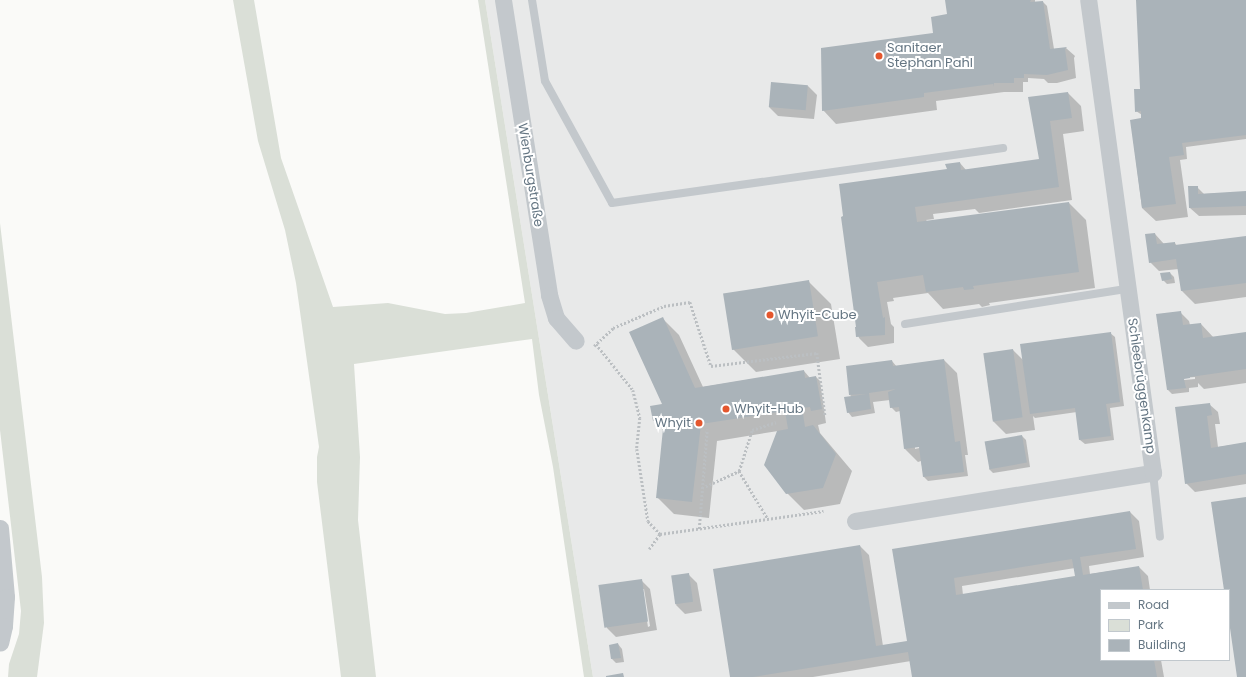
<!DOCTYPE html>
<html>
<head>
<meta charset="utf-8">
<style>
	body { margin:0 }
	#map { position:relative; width:1246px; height:677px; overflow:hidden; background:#fafaf8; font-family:Poppins,sans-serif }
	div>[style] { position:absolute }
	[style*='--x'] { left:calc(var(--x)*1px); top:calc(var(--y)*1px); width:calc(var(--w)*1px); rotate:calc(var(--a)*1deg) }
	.built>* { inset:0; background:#e8e9e9 }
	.green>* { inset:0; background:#dadfd7 }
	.shadow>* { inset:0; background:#0003 }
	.building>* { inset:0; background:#aab3b9; transform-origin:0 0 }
	.path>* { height:2.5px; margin-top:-1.25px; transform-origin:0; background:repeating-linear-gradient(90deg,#bbbfc2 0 2px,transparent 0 4px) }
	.lane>* { height:8px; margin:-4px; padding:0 4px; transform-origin:4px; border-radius:4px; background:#c3c8cc }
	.street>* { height:17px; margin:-8.5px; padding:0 8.5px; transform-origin:8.5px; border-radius:8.5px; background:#c3c8cc }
	.dots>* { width:11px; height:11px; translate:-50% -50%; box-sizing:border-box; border:2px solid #fff; border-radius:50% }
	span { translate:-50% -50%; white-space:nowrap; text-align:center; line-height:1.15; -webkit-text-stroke:4px #fff; paint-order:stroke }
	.poi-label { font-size:13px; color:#657683 }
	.left { translate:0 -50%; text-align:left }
	.right { translate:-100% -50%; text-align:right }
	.street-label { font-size:13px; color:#657683 }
	.legend { position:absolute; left:1100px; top:589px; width:130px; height:72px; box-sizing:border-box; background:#fff; border:1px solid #c1c8cd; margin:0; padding:5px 7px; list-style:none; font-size:12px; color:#657683 }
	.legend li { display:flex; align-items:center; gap:8px; height:20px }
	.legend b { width:20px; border:1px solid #c1c8cd }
</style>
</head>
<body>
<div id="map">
	<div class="built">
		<div style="clip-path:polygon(evenodd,485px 0,1246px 0,1246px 677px,593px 677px,485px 0,1101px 590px,1229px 590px,1229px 660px,1101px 660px,1101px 590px)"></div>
	</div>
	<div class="green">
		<div style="clip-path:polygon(233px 0,254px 0,281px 158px,333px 307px,388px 303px,445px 314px,466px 313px,525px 303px,478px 0,485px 0,593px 677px,584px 677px,553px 467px,539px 395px,532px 339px,354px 364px,360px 457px,358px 520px,376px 677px,341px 677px,317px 482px,317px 457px,319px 447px,296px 283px,285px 230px,258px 141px)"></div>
		<div style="clip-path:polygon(0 223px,42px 577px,44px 623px,37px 677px,8px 677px,9px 664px,19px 634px,21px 611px,0 430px)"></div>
	</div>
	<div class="shadow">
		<div style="clip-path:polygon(946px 0,1035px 0,1035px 3px,1043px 2px,1047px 6px,1054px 49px,1066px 48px,1075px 56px,1074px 58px,1076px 78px,1057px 83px,1048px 83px,1044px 79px,1028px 78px,1028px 82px,1023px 82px,1023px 92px,1004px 92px,936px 101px,937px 110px,836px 124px,823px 110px,933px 34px,948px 15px)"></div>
		<div style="clip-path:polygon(1137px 0,1246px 0,1246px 139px,1186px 147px,1187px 159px,1180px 160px,1188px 217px,1156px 221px,1142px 208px,1131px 121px,1143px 119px,1142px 115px,1136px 111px,1141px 90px)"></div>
		<div style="clip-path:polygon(808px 86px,817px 95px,814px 119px,778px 116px,769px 107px)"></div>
		<div style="clip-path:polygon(1068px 93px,1081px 106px,1084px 131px,1063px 134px,1072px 200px,979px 213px,975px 209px,933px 214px,934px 219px,926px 220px,928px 222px,1069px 203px,1086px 220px,1095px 288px,989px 303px,990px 305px,982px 307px,979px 304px,943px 309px,928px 293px,893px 298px,894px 301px,887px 302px,891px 324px,894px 327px,894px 343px,868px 347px,859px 338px,856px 328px,858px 328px,851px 277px,948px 170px,960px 163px,966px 170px,1040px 160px,1029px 98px)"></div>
		<div style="clip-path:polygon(1197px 187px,1204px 194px,1246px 192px,1246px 215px,1199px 216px,1190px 208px)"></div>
		<div style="clip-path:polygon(1155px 234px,1164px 244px,1175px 243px,1177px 246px,1246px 237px,1246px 297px,1195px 304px,1182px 291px,1179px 269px,1159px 271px,1150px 262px)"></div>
		<div style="clip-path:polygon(1170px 273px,1174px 277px,1175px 283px,1167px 284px,1163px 280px)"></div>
		<div style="clip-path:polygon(808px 281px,831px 304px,840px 359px,756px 372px,733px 349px)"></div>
		<div style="clip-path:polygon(evenodd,1180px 312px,1189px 321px,1190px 325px,1201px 324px,1214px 338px,1246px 333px,1246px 383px,1204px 389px,1198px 383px,1198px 387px,1189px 388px,1189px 392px,1172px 394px,1168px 390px,1180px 312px,1195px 377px,1195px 379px,1184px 380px,1182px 378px,1195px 377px)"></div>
		<div style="clip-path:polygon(662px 318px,679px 335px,703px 387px,804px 371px,810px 378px,816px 377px,820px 381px,826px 423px,818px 425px,820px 433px,852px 471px,840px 504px,804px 510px,787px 493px,778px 431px,717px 441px,709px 518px,674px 514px,657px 497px,664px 431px,653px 420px,663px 405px)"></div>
		<div style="clip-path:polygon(1110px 333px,1115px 337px,1124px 406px,1110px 408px,1114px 440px,1085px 444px,1080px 440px,1077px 412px,1035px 418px,1033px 416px,1035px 430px,1006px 434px,993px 421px,985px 354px,1013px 350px,1024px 361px)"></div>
		<div style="clip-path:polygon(evenodd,944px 360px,957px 373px,968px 455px,965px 455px,968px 476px,928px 481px,924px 477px,921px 461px,918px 462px,905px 449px,900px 411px,896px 412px,891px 407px,890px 400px,873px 402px,875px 413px,852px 417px,848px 412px,852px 397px,850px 395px,892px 361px,897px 367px,944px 360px,915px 447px,924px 447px,915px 449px,915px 447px)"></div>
		<div style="clip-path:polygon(1209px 404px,1218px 412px,1220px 424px,1215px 424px,1218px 447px,1246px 443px,1246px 484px,1195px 492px,1186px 483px)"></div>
		<div style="clip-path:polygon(1022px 436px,1026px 440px,1030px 467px,993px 473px,989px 469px)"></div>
		<div style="clip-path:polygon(evenodd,1130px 512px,1139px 521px,1144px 557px,1089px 566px,1090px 574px,1139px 567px,1148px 576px,1150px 590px,1101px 590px,1101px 660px,1161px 660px,1164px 677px,913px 677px,911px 661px,813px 677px,731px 677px,860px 546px,869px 555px,883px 646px,908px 642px,893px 550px,1130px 512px,1075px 568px,1076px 577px,963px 595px,962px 586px,1075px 568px)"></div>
		<div style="clip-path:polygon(689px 575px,697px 583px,702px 611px,685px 614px,676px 605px)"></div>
		<div style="clip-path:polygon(evenodd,641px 580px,650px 589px,657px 630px,616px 637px,607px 628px,601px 587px,641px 580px,642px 589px,644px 589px,650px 626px,648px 627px,642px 589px)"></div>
		<div style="clip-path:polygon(618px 644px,622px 649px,624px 662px,616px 663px,612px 659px)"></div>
	</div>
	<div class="building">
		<div style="clip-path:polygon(945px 0,1031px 0,1030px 2px,1043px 1px,1050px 49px,1067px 47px,1065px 49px,1068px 70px,1047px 75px,1024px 74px,1024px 78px,1014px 78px,1014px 83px,994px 83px,993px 87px,993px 84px,924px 93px,924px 97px,822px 111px,821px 48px,933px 33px,931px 17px,947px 14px)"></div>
		<div style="clip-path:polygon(1136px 0,1246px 0,1246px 135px,1182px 143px,1184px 155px,1169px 157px,1176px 204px,1142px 208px,1130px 120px,1141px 118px,1141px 111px,1135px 112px,1134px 89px,1140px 89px)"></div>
		<div style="left:771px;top:82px;width:37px;height:25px;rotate:5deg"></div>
		<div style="clip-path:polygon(1068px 92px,1072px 118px,1050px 121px,1059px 187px,915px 207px,917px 222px,1069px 202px,1079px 272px,973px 286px,974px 289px,964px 290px,963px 287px,926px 292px,923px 275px,877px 282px,883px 318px,885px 317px,885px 335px,856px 337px,855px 327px,856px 327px,841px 217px,843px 216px,839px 184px,947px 169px,945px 164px,960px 162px,961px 170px,1039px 159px,1028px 97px)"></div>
		<div style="clip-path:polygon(1188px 186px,1198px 186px,1198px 194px,1246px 191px,1246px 206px,1189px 208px)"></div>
		<div style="clip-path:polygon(1155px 233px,1157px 244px,1175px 242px,1175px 245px,1246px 236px,1246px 283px,1181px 291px,1176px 259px,1149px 263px,1145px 234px)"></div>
		<div style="clip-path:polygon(1170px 272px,1172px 279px,1162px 281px,1160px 273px)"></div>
		<div style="left:809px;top:280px;width:57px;height:87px;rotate:81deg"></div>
		<div style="clip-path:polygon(1181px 311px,1183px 325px,1201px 323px,1203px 338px,1246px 332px,1246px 369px,1190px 377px,1190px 378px,1184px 379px,1186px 388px,1167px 390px,1156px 314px)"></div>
		<div style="clip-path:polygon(663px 317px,695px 388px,804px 370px,805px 378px,816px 376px,822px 409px,811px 411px,810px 407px,802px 408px,805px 427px,813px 425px,836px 454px,823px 488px,786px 494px,764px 465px,777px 431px,788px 429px,785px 411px,701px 424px,692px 502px,656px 498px,664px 419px,653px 421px,650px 406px,662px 404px,629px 332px)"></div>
		<div style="clip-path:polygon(1111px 332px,1120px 402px,1106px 404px,1111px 436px,1079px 440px,1075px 408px,1030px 414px,1020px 344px)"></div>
		<div style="left:1013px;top:349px;width:69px;height:30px;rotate:82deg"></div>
		<div style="clip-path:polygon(944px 359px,955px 442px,960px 441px,964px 472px,923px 477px,919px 447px,904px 449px,899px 407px,890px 408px,888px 392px,896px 389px,869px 393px,871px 409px,847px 413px,844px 397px,867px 394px,849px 395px,846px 366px,892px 360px,893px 366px)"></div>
		<div style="clip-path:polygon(1210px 403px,1212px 415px,1207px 416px,1211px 448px,1246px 442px,1246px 474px,1185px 484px,1175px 407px)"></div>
		<div style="left:1022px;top:435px;width:28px;height:38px;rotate:80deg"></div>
		<div style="clip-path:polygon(1246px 497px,1246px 677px,1237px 677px,1229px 621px,1229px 590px,1224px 590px,1211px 502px)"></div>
		<div style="clip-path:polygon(evenodd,1130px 511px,1136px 549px,1080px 557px,1083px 575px,1139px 566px,1143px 590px,1101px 590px,1101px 660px,1154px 660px,1157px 677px,912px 677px,908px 652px,753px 677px,730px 677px,713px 569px,860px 545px,876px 646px,907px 641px,892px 549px,1130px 511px,1072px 559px,1075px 576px,956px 595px,954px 578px,1072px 559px)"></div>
		<div style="left:689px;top:573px;width:29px;height:18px;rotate:82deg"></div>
		<div style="left:642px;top:579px;width:43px;height:44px;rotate:82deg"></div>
		<div style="clip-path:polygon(618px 643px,621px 658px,611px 659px,609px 645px)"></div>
		<div style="clip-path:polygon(623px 673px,624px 677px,606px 677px,606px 676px)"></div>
	</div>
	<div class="path">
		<div style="--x:596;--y:344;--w:59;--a:51.2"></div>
		<div style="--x:633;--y:390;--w:29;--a:76"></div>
		<div style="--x:640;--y:418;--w:31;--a:96"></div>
		<div style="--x:637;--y:449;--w:73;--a:81.3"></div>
		<div style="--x:648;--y:521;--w:18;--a:47"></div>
		<div style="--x:594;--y:346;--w:26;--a:-43"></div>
		<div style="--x:613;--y:328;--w:56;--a:-23.3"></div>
		<div style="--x:664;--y:306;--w:26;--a:-9"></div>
		<div style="--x:690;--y:302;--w:67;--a:71.8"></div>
		<div style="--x:711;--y:366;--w:107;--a:-7"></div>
		<div style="--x:817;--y:353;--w:63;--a:82.6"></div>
		<div style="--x:739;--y:471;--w:56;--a:58.9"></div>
		<div style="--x:702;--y:488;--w:41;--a:-24.7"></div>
		<div style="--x:739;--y:471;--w:43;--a:-72.4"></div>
		<div style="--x:752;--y:430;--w:25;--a:-18"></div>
		<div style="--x:699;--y:529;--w:100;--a:-85.4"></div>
		<div style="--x:649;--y:549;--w:19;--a:-54"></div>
		<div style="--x:660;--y:534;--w:165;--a:-8"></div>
	</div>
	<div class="lane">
		<div style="--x:532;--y:0;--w:82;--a:80.9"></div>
		<div style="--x:545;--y:81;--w:139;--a:61.2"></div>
		<div style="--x:612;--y:203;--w:395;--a:-8"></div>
		<div style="--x:905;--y:324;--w:225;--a:-9"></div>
		<div style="--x:1153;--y:473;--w:64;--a:83.8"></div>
	</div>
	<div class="street">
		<div style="--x:503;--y:0;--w:299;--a:81.1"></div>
		<div style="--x:549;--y:295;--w:24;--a:73"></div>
		<div style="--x:556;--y:318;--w:30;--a:49"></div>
		<div style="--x:855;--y:521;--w:302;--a:-9.2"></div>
		<div style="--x:1153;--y:473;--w:477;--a:-97.8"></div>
		<div style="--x:0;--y:528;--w:69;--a:85"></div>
		<div style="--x:6;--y:597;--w:29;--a:94"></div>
		<div style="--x:4;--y:626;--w:17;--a:103"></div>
	</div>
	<div class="dots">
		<div style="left:879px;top:56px;background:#e4572e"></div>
		<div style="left:770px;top:315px;background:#e4572e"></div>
		<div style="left:726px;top:409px;background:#e4572e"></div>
		<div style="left:699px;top:423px;background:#e4572e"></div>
	</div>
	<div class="poi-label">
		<span class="left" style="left:887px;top:56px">Sanitaer<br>Stephan Pahl</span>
		<span class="left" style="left:778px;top:315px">Whyit-Cube</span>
		<span class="left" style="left:734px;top:409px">Whyit-Hub</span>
		<span class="right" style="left:691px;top:423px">Whyit</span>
	</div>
	<div class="street-label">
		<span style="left:530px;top:175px;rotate:81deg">Wienburgstraße</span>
		<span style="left:1141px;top:386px;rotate:82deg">Schleebrüggenkamp</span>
	</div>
	<ul class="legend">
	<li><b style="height:5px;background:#c3c8cc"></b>Road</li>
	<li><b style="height:11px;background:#dadfd7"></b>Park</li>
	<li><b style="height:11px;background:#aab3b9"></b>Building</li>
	</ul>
</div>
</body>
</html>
